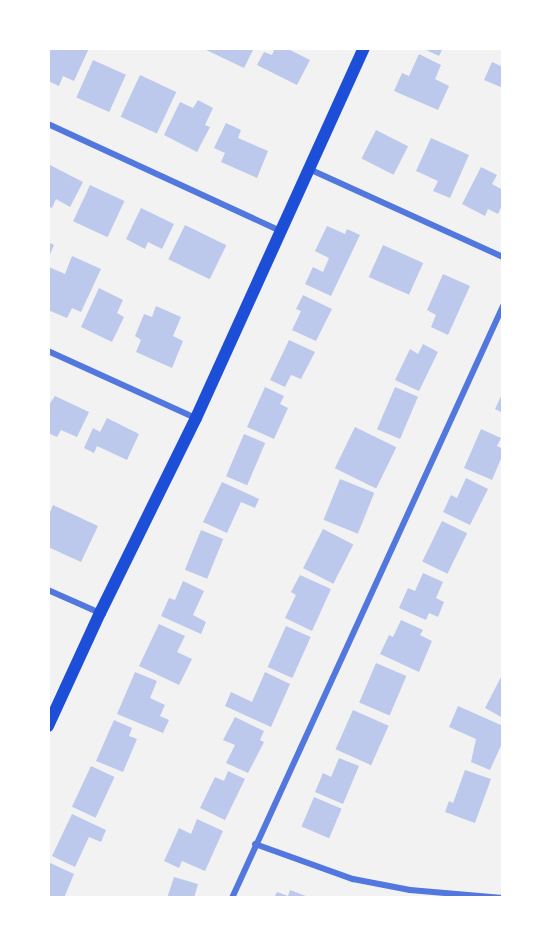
<!DOCTYPE html>
<html>
<head>
<meta charset="utf-8">
<style>
	body { margin:0 }
	#map { position:relative; width:551px; height:946px; overflow:hidden; background:#f2f2f2; font-family:"Open Sans",sans-serif }
	div>[style] { position:absolute }
	[style*='--x'] { left:calc(var(--x)*1px); top:calc(var(--y)*1px); width:calc(var(--w)*1px); rotate:calc(var(--a)*1deg) }
	.building>* { inset:0; background:#bdc9ec; transform-origin:0 0 }
	.minor>* { height:6px; margin:-3px; padding:0 3px; transform-origin:3px; border-radius:3px; background:#5277de }
	.secondary>* { height:12px; margin:-6px; padding:0 6px; transform-origin:6px; border-radius:6px; background:#1d4ed8 }
	span { translate:-50% -50%; white-space:nowrap; text-align:center; line-height:1.15; -webkit-text-stroke:4.5px #fff; paint-order:stroke }
	.frame { position:absolute; inset:0; border:50px solid #fff; pointer-events:none }
</style>
</head>
<body>
<div id="map">
	<div class="building">
		<div style="clip-path:polygon(48px 48px,89px 48px,74px 81px,63px 76px,59px 86px,48px 81px)"></div>
		<div style="clip-path:polygon(202px 48px,254px 48px,244px 68px)"></div>
		<div style="clip-path:polygon(275px 48px,286px 48px,310px 60px,297px 85px,257px 65px,264px 52px,272px 55px)"></div>
		<div style="clip-path:polygon(422px 48px,443px 48px,439px 56px)"></div>
		<div style="clip-path:polygon(419px 54px,441px 65px,435px 79px,449px 86px,438px 110px,394px 91px,402px 73px,409px 76px)"></div>
		<div style="left:93px;top:60px;width:36px;height:41px;rotate:24deg"></div>
		<div style="clip-path:polygon(492px 62px,503px 67px,503px 88px,484px 80px)"></div>
		<div style="left:140px;top:75px;width:40px;height:46px;rotate:25deg"></div>
		<div style="clip-path:polygon(198px 100px,213px 108px,205px 125px,210px 127px,197px 152px,164px 135px,180px 102px,193px 108px)"></div>
		<div style="clip-path:polygon(226px 123px,241px 130px,238px 138px,268px 151px,257px 178px,221px 162px,225px 153px,214px 148px)"></div>
		<div style="left:376px;top:130px;width:36px;height:32px;rotate:27deg"></div>
		<div style="clip-path:polygon(431px 138px,469px 155px,450px 198px,433px 191px,438px 181px,416px 171px)"></div>
		<div style="clip-path:polygon(50px 165px,83px 182px,70px 207px,56px 199px,52px 208px,48px 206px)"></div>
		<div style="clip-path:polygon(481px 167px,497px 175px,492px 184px,503px 190px,503px 203px,498px 214px,488px 209px,485px 216px,462px 204px)"></div>
		<div style="left:90px;top:185px;width:38px;height:40px;rotate:25deg"></div>
		<div style="clip-path:polygon(141px 208px,174px 224px,162px 249px,148px 242px,145px 249px,126px 239px)"></div>
		<div style="left:185px;top:225px;width:46px;height:38px;rotate:26deg"></div>
		<div style="clip-path:polygon(327px 226px,345px 234px,347px 229px,360px 235px,331px 296px,305px 284px,313px 267px,323px 272px,329px 258px,315px 251px)"></div>
		<div style="clip-path:polygon(48px 242px,54px 245px,48px 259px)"></div>
		<div style="left:383px;top:245px;width:44px;height:35px;rotate:24deg"></div>
		<div style="clip-path:polygon(72px 256px,101px 269px,81px 312px,72px 308px,67px 318px,48px 310px,48px 269px,49px 267px,65px 274px)"></div>
		<div style="clip-path:polygon(443px 274px,470px 286px,448px 335px,431px 327px,436px 315px,427px 310px)"></div>
		<div style="clip-path:polygon(99px 288px,123px 300px,117px 313px,124px 317px,112px 342px,81px 327px)"></div>
		<div style="clip-path:polygon(303px 295px,332px 309px,316px 341px,292px 330px,301px 311px,296px 309px)"></div>
		<div style="clip-path:polygon(156px 306px,181px 317px,173px 336px,183px 341px,172px 368px,136px 352px,141px 340px,135px 336px,144px 314px,152px 317px)"></div>
		<div style="clip-path:polygon(289px 340px,315px 352px,301px 379px,291px 375px,285px 387px,270px 380px)"></div>
		<div style="clip-path:polygon(423px 344px,438px 352px,419px 391px,395px 380px,410px 349px,418px 354px)"></div>
		<div style="clip-path:polygon(265px 387px,284px 396px,280px 404px,288px 408px,274px 439px,247px 427px)"></div>
		<div style="left:395px;top:387px;width:25px;height:46px;rotate:23deg"></div>
		<div style="clip-path:polygon(503px 392px,503px 413px,495px 409px)"></div>
		<div style="clip-path:polygon(55px 396px,89px 412px,77px 437px,61px 430px,57px 437px,48px 433px,48px 406px)"></div>
		<div style="clip-path:polygon(107px 418px,139px 434px,127px 460px,97px 446px,94px 453px,84px 448px,93px 428px,100px 432px)"></div>
		<div style="left:355px;top:427px;width:46px;height:46px;rotate:26deg"></div>
		<div style="clip-path:polygon(481px 429px,501px 438px,497px 446px,503px 449px,503px 454px,492px 480px,464px 468px)"></div>
		<div style="left:244px;top:434px;width:23px;height:46px;rotate:23deg"></div>
		<div style="clip-path:polygon(466px 478px,488px 489px,470px 525px,443px 512px,451px 495px,457px 498px)"></div>
		<div style="left:340px;top:479px;width:37px;height:44px;rotate:22deg"></div>
		<div style="clip-path:polygon(222px 482px,259px 499px,255px 508px,241px 502px,227px 533px,203px 522px)"></div>
		<div style="clip-path:polygon(53px 505px,98px 526px,81px 562px,48px 547px,48px 517px)"></div>
		<div style="left:442px;top:521px;width:28px;height:45px;rotate:26deg"></div>
		<div style="left:323px;top:529px;width:34px;height:44px;rotate:27deg"></div>
		<div style="left:201px;top:530px;width:24px;height:43px;rotate:22deg"></div>
		<div style="clip-path:polygon(423px 573px,443px 582px,436px 598px,444px 602px,438px 617px,429px 613px,426px 620px,399px 608px,408px 588px,415px 591px)"></div>
		<div style="clip-path:polygon(300px 575px,331px 589px,312px 631px,285px 618px,296px 595px,291px 592px)"></div>
		<div style="clip-path:polygon(183px 581px,204px 591px,193px 615px,206px 622px,201px 634px,161px 616px,169px 598px,175px 600px)"></div>
		<div style="clip-path:polygon(401px 620px,423px 630px,420px 635px,432px 641px,419px 672px,380px 654px,389px 635px,393px 637px)"></div>
		<div style="clip-path:polygon(159px 624px,185px 636px,177px 652px,192px 659px,179px 685px,139px 666px)"></div>
		<div style="left:286px;top:626px;width:27px;height:45px;rotate:24deg"></div>
		<div style="left:376px;top:663px;width:33px;height:43px;rotate:23deg"></div>
		<div style="clip-path:polygon(135px 672px,157px 681px,150px 698px,165px 705px,160px 716px,169px 720px,163px 733px,117px 714px)"></div>
		<div style="clip-path:polygon(265px 672px,290px 684px,271px 727px,225px 706px,231px 692px,252px 702px)"></div>
		<div style="clip-path:polygon(501px 677px,503px 678px,503px 718px,485px 708px)"></div>
		<div style="clip-path:polygon(458px 706px,503px 726px,503px 741px,490px 770px,471px 762px,476px 739px,449px 727px)"></div>
		<div style="left:353px;top:710px;width:39px;height:43px;rotate:24deg"></div>
		<div style="clip-path:polygon(235px 717px,264px 731px,260px 740px,264px 742px,248px 773px,226px 763px,235px 745px,223px 740px)"></div>
		<div style="clip-path:polygon(114px 720px,132px 728px,129px 736px,137px 739px,123px 772px,96px 761px)"></div>
		<div style="clip-path:polygon(339px 758px,359px 766px,343px 804px,315px 792px,323px 773px,331px 777px)"></div>
		<div style="left:91px;top:766px;width:26px;height:45px;rotate:25deg"></div>
		<div style="clip-path:polygon(465px 770px,491px 779px,475px 823px,445px 812px,449px 801px,453px 803px)"></div>
		<div style="clip-path:polygon(228px 771px,245px 779px,225px 820px,200px 808px,215px 777px,224px 781px)"></div>
		<div style="left:314px;top:797px;width:30px;height:32px;rotate:23deg"></div>
		<div style="clip-path:polygon(72px 814px,106px 830px,101px 842px,89px 837px,75px 867px,52px 856px)"></div>
		<div style="clip-path:polygon(197px 819px,223px 831px,205px 871px,182px 861px,179px 868px,164px 861px,179px 828px,191px 834px)"></div>
		<div style="clip-path:polygon(48px 862px,74px 874px,64px 898px,48px 898px)"></div>
		<div style="clip-path:polygon(174px 877px,198px 884px,194px 898px,167px 898px)"></div>
		<div style="clip-path:polygon(290px 890px,311px 898px,274px 898px,277px 892px,288px 896px)"></div>
	</div>
	<div class="minor">
		<div style="--x:48;--y:124;--w:256;--a:24.7"></div>
		<div style="--x:309;--y:169;--w:213;--a:24.4"></div>
		<div style="--x:48;--y:351;--w:162;--a:24.4"></div>
		<div style="--x:48;--y:590;--w:57;--a:23.9"></div>
		<div style="--x:255;--y:844;--w:104;--a:19.7"></div>
		<div style="--x:353;--y:879;--w:58;--a:10.9"></div>
		<div style="--x:410;--y:890;--w:93;--a:4.9"></div>
		<div style="--x:232;--y:898;--w:651;--a:-65.4"></div>
	</div>
	<div class="secondary">
		<div style="--x:48;--y:726;--w:124;--a:-65.3"></div>
		<div style="--x:100;--y:613;--w:217;--a:-63.8"></div>
		<div style="--x:196;--y:418;--w:406;--a:-65.6"></div>
	</div>
	<div class="frame"></div>
</div>
</body>
</html>
